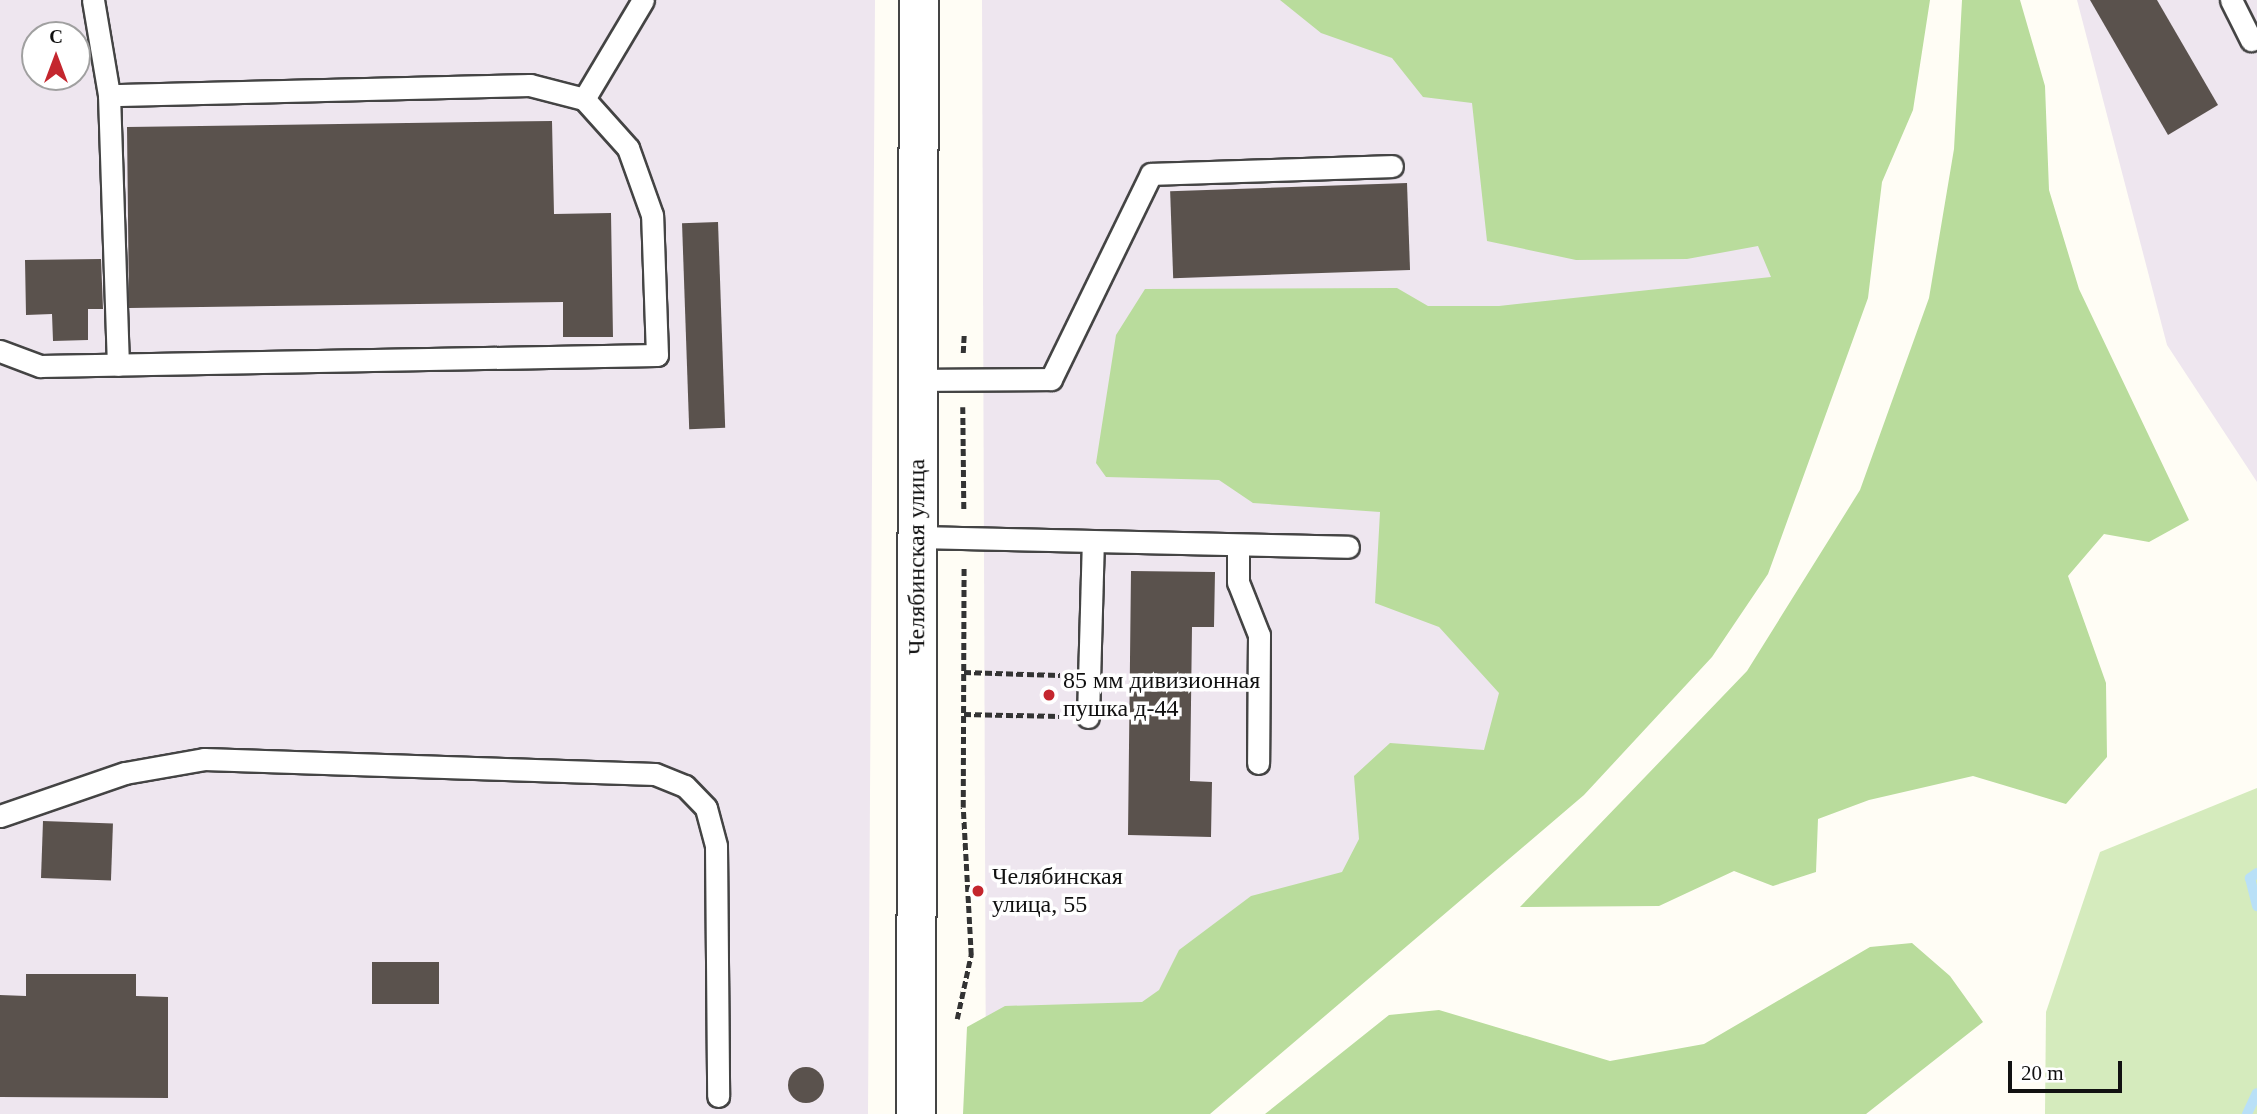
<!DOCTYPE html>
<html>
<head>
<meta charset="utf-8">
<style>
	body { margin:0 }
	#map { position:relative; width:2257px; height:1114px; overflow:hidden; background:#fffdf5; font-family:"Times New Roman",serif }
	div>[style] { position:absolute }
	[style*='--x'] { left:calc(var(--x)*1px); top:calc(var(--y)*1px); width:calc(var(--w)*1px); rotate:calc(var(--a)*1deg) }
	.industrial>* { inset:0; background:#eee6ef }
	.green>* { inset:0; background:#d5ebbd }
	.forest>* { inset:0; background:#b9dc9c }
	.stream>* { height:10px; margin:-5px; padding:0 5px; transform-origin:5px; border-radius:5px; background:#b9e0f7 }
	.building>* { inset:0; background:#5a524d; transform-origin:0 0 }
	.round { border-radius:50% }
	.path>* { height:4.5px; margin-top:-2.25px; transform-origin:0; background:repeating-linear-gradient(90deg,#333 0 7px,transparent 0 10.5px) }
	.roads { filter:drop-shadow(2px 0 #444) drop-shadow(-2px 0 #444) drop-shadow(0 2px #444) drop-shadow(0 -2px #444) }
	.service>* { height:21px; margin:-10.5px; padding:0 10.5px; transform-origin:10.5px; border-radius:10.5px; background:#fff }
	.tertiary>* { height:38px; margin:-19px; padding:0 19px; transform-origin:19px; border-radius:19px; background:#fff }
	.dots>* { width:19px; height:19px; translate:-50% -50%; box-sizing:border-box; border:4px solid #fff; border-radius:50% }
	span { translate:-50% -50%; white-space:nowrap; text-align:center; line-height:1.15; -webkit-text-stroke:7px #fff; paint-order:stroke }
	.street-label { font-size:24px; color:#111 }
	.poi-label { font-size:24px; color:#111 }
	.left { translate:0 -50%; text-align:left }
	.north { position:absolute; left:21px; top:21px; width:70px; height:70px; box-sizing:border-box; background:#fff; border:2px solid #a0a0a0; border-radius:50%; rotate:0deg; font-size:19px; font-weight:700; line-height:28px; text-align:center; color:#111 }
	.north::after { content:''; display:block; margin:auto; width:24px; height:32px; background:#c4262e; clip-path:polygon(50% 0,100% 100%,50% 72%,0 100%) }
	.scale { position:absolute; left:2008px; top:1061px; width:114px; height:32px; box-sizing:border-box; border:4px solid #111; border-top:0; padding-left:9px; font-size:21px; line-height:24px; white-space:nowrap; color:#111; -webkit-text-stroke:5px #fff; paint-order:stroke }
</style>
</head>
<body>
<div id="map">
	<div class="industrial">
		<div style="clip-path:polygon(evenodd,0 0,875px 0,868px 1114px,0 1114px,0 0,35px 35px,77px 35px,77px 77px,35px 77px,35px 35px)"></div>
		<div style="clip-path:polygon(982px 0,1892px 0,1872px 166px,1551px 744px,986px 1114px)"></div>
		<div style="clip-path:polygon(2077px 0,2257px 0,2257px 482px,2167px 345px)"></div>
	</div>
	<div class="green">
		<div style="clip-path:polygon(2257px 788px,2257px 1114px,2045px 1114px,2046px 1012px,2100px 852px)"></div>
	</div>
	<div class="forest">
		<div style="clip-path:polygon(1280px 0,1930px 0,1913px 110px,1882px 182px,1868px 298px,1768px 574px,1712px 657px,1584px 795px,1210px 1114px,963px 1114px,967px 1027px,1005px 1006px,1142px 1002px,1159px 990px,1179px 950px,1251px 896px,1342px 872px,1359px 839px,1354px 776px,1390px 743px,1484px 750px,1499px 693px,1439px 627px,1375px 603px,1380px 512px,1253px 503px,1219px 480px,1106px 477px,1096px 463px,1116px 335px,1145px 289px,1397px 288px,1428px 306px,1499px 306px,1771px 277px,1758px 246px,1687px 259px,1576px 260px,1487px 241px,1472px 103px,1423px 97px,1392px 58px,1321px 33px)"></div>
		<div style="clip-path:polygon(1962px 0,2020px 0,2045px 86px,2049px 190px,2079px 289px,2189px 520px,2149px 542px,2104px 534px,2068px 576px,2106px 683px,2107px 757px,2066px 804px,1973px 776px,1869px 800px,1818px 819px,1816px 872px,1773px 886px,1734px 871px,1659px 906px,1520px 907px,1747px 671px,1860px 490px,1929px 298px,1954px 149px)"></div>
		<div style="clip-path:polygon(1912px 943px,1950px 976px,1983px 1022px,1866px 1114px,1265px 1114px,1389px 1015px,1439px 1010px,1610px 1061px,1704px 1044px,1870px 947px)"></div>
	</div>
	<div class="stream">
		<div style="--x:2257;--y:873;--w:9;--a:144"></div>
		<div style="--x:2250;--y:878;--w:29;--a:76"></div>
		<div style="--x:2247;--y:1114;--w:23;--a:-65"></div>
	</div>
	<div class="building">
		<div style="clip-path:polygon(2090px 0,2157px 0,2218px 105px,2168px 135px)"></div>
		<div style="clip-path:polygon(552px 121px,554px 214px,611px 213px,613px 337px,563px 337px,563px 302px,129px 308px,127px 127px)"></div>
		<div style="left:1407px;top:183px;width:87px;height:237px;rotate:88deg"></div>
		<div style="left:718px;top:222px;width:206px;height:36px;rotate:88deg"></div>
		<div style="clip-path:polygon(101px 259px,103px 309px,88px 309px,88px 340px,53px 341px,52px 314px,26px 315px,25px 260px)"></div>
		<div style="clip-path:polygon(1131px 571px,1215px 572px,1214px 627px,1192px 627px,1190px 781px,1212px 782px,1211px 837px,1128px 835px)"></div>
		<div style="left:43px;top:821px;width:70px;height:57px;rotate:2deg"></div>
		<div style="left:372px;top:962px;width:67px;height:42px"></div>
		<div style="clip-path:polygon(26px 974px,136px 974px,136px 996px,168px 997px,168px 1098px,0 1097px,0 995px,26px 996px)"></div>
		<div class="round" style="left:788px;top:1067px;width:36px;height:36px"></div>
	</div>
	<div class="path">
		<div style="--x:963;--y:353;--w:19;--a:-87"></div>
		<div style="--x:963;--y:407;--w:103;--a:89.4"></div>
		<div style="--x:964;--y:672;--w:96;--a:1.8"></div>
		<div style="--x:964;--y:714;--w:95;--a:1.2"></div>
		<div style="--x:957;--y:1019;--w:66;--a:-77.7"></div>
		<div style="--x:971;--y:955;--w:148;--a:-93.1"></div>
		<div style="--x:963;--y:807;--w:239;--a:-89.8"></div>
	</div>
	<div class="roads">
		<div class="service">
			<div style="--x:93;--y:0;--w:96;--a:80.4"></div>
			<div style="--x:109;--y:95;--w:270;--a:88.1"></div>
			<div style="--x:2231;--y:0;--w:45;--a:63.4"></div>
			<div style="--x:584;--y:99;--w:115;--a:-59.2"></div>
			<div style="--x:0;--y:351;--w:43;--a:20.6"></div>
			<div style="--x:40;--y:366;--w:617;--a:-1.02"></div>
			<div style="--x:657;--y:355;--w:140;--a:-92"></div>
			<div style="--x:652;--y:215;--w:71;--a:-109.7"></div>
			<div style="--x:628;--y:148;--w:66;--a:-131.9"></div>
			<div style="--x:584;--y:99;--w:56;--a:-165.5"></div>
			<div style="--x:530;--y:85;--w:421;--a:178.6"></div>
			<div style="--x:918;--y:380;--w:133;--a:-0.4"></div>
			<div style="--x:1051;--y:379;--w:228;--a:-64"></div>
			<div style="--x:1151;--y:174;--w:241;--a:-1.9"></div>
			<div style="--x:917;--y:537;--w:431;--a:1.3"></div>
			<div style="--x:1238;--y:545;--w:37;--a:90"></div>
			<div style="--x:1238;--y:582;--w:57;--a:68.4"></div>
			<div style="--x:1259;--y:635;--w:128;--a:90.4"></div>
			<div style="--x:1088;--y:717;--w:175;--a:-88.4"></div>
			<div style="--x:0;--y:816;--w:132;--a:-19"></div>
			<div style="--x:125;--y:773;--w:80;--a:-10"></div>
			<div style="--x:204;--y:759;--w:451;--a:1.9"></div>
			<div style="--x:655;--y:774;--w:32;--a:22"></div>
			<div style="--x:685;--y:786;--w:30;--a:46"></div>
			<div style="--x:706;--y:808;--w:39;--a:75"></div>
			<div style="--x:716;--y:846;--w:250;--a:89.5"></div>
		</div>
		<div class="tertiary">
			<div style="--x:916;--y:1114;--w:1114;--a:-89.85"></div>
		</div>
	</div>
	<div class="dots">
		<div style="left:1049px;top:695px;background:#c4262e"></div>
		<div style="left:978px;top:891px;background:#c4262e"></div>
	</div>
	<div class="street-label">
		<span style="left:917px;top:557px;rotate:-90deg">Челябинская улица</span>
	</div>
	<div class="poi-label">
		<span class="left" style="left:1063px;top:695px">85 мм дивизионная<br>пушка д-44</span>
		<span class="left" style="left:992px;top:891px">Челябинская<br>улица, 55</span>
	</div>
	<div class="north">С</div>
	<div class="scale">20 m</div>
</div>
</body>
</html>
